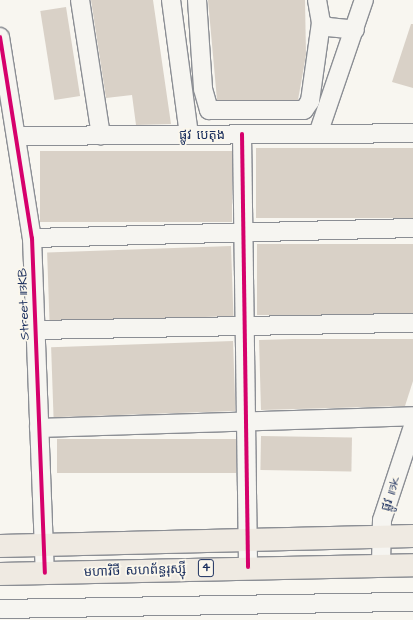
<!DOCTYPE html>
<html>
<head>
<meta charset="utf-8">
<style>
	body { margin:0 }
	#map { position:relative; width:413px; height:620px; overflow:hidden; background:#f8f6f0; font-family:"Architects Daughter","Noto Sans Khmer",sans-serif }
	div>[style] { position:absolute }
	[style*='--x'] { left:calc(var(--x)*1px); top:calc(var(--y)*1px); width:calc(var(--w)*1px); rotate:calc(var(--a)*1deg) }
	.building>* { inset:0; background:#d9d1c7; transform-origin:0 0 }
	.roads { filter:drop-shadow(1px 0 #8b8e94) drop-shadow(-1px 0 #8b8e94) drop-shadow(0 1px #8b8e94) drop-shadow(0 -1px #8b8e94) }
	.minor>* { height:18px; margin:-9px; padding:0 9px; transform-origin:9px; border-radius:9px; background:#f6f5f1 }
	.highway>* { height:22px; margin:-11px; padding:0 11px; transform-origin:11px; border-radius:11px; background:#efeae2 }
	.cycleway>* { height:4px; margin:-2px; padding:0 2px; transform-origin:2px; border-radius:2px; background:#d6006c }
	span { translate:-50% -50%; white-space:nowrap; text-align:center; line-height:1.15; -webkit-text-stroke:3.5px #fbf7ec; paint-order:stroke }
	.shield-label span { padding:1px 3px; background:#fbf7ec; border:1px solid; border-radius:3px; -webkit-text-stroke-width:0 }
	.shield-label { font-size:12px; color:#1b2f5e; font-weight:700 }
	.street-label { font-size:13px; color:#1b2f5e }
</style>
</head>
<body>
<div id="map">
	<div class="building">
		<div style="clip-path:polygon(91px 0,153px 0,171px 124px,136px 125px,132px 95px,106px 98px)"></div>
		<div style="clip-path:polygon(208px 0,305px 0,306px 55px,298px 100px,217px 100px)"></div>
		<div style="left:66px;top:7px;width:90px;height:26px;rotate:81deg"></div>
		<div style="clip-path:polygon(411px 24px,413px 24px,413px 88px,392px 82px)"></div>
		<div style="left:413px;top:148px;width:70px;height:157px;rotate:90deg"></div>
		<div style="left:232px;top:151px;width:71px;height:192px;rotate:90deg"></div>
		<div style="left:257px;top:244px;width:156px;height:71px"></div>
		<div style="left:231px;top:246px;width:70px;height:184px;rotate:88deg"></div>
		<div style="clip-path:polygon(293px 339px,413px 339px,413px 381px,405px 406px,261px 410px,259px 340px)"></div>
		<div style="left:233px;top:341px;width:70px;height:182px;rotate:88deg"></div>
		<div style="left:261px;top:436px;width:91px;height:34px;rotate:1deg"></div>
		<div style="left:236px;top:439px;width:34px;height:179px;rotate:90deg"></div>
	</div>
	<div class="roads">
		<div class="minor">
			<div style="--x:80;--y:0;--w:137;--a:81.2"></div>
			<div style="--x:171;--y:0;--w:136;--a:82.4"></div>
			<div style="--x:197;--y:0;--w:89;--a:86.1"></div>
			<div style="--x:203;--y:89;--w:22;--a:74"></div>
			<div style="--x:209;--y:110;--w:95;--a:0"></div>
			<div style="--x:304;--y:110;--w:11;--a:-56"></div>
			<div style="--x:310;--y:101;--w:79;--a:-82"></div>
			<div style="--x:317;--y:0;--w:23;--a:80"></div>
			<div style="--x:321;--y:23;--w:8;--a:30"></div>
			<div style="--x:328;--y:27;--w:27;--a:6"></div>
			<div style="--x:0;--y:37;--w:204;--a:81"></div>
			<div style="--x:32;--y:238;--w:335;--a:87.8"></div>
			<div style="--x:242;--y:134;--w:433;--a:89.2"></div>
			<div style="--x:318;--y:134;--w:142;--a:-71.1"></div>
			<div style="--x:16;--y:136;--w:397;--a:-0.4"></div>
			<div style="--x:32;--y:238;--w:381;--a:-1.5"></div>
			<div style="--x:36;--y:330;--w:377;--a:-1.1"></div>
			<div style="--x:39;--y:428;--w:374;--a:-1.8"></div>
			<div style="--x:381;--y:564;--w:44;--a:-88.7"></div>
			<div style="--x:382;--y:520;--w:99;--a:-71.7"></div>
			<div style="--x:0;--y:609;--w:413;--a:-1"></div>
		</div>
		<div class="highway">
			<div style="--x:0;--y:546;--w:413;--a:-1.4"></div>
			<div style="--x:0;--y:574;--w:413;--a:-1.2"></div>
		</div>
	</div>
	<div class="cycleway">
		<div style="--x:0;--y:37;--w:204;--a:81"></div>
		<div style="--x:32;--y:238;--w:335;--a:87.8"></div>
		<div style="--x:242;--y:134;--w:433;--a:89.2"></div>
	</div>
	<div class="shield-label">
		<span style="left:206px;top:568px">4</span>
	</div>
	<div class="street-label">
		<span style="left:202px;top:135px">ផ្លូវ បេតុង</span>
		<span style="left:24px;top:304px;rotate:-92deg">Street 113KB</span>
		<span style="left:391px;top:494px;rotate:-72deg">ផ្លូវ 113k</span>
		<span style="left:135px;top:571px;rotate:-2deg">មហាវិថី សហព័ន្ធរុស្ស៊ី</span>
	</div>
</div>
</body>
</html>
